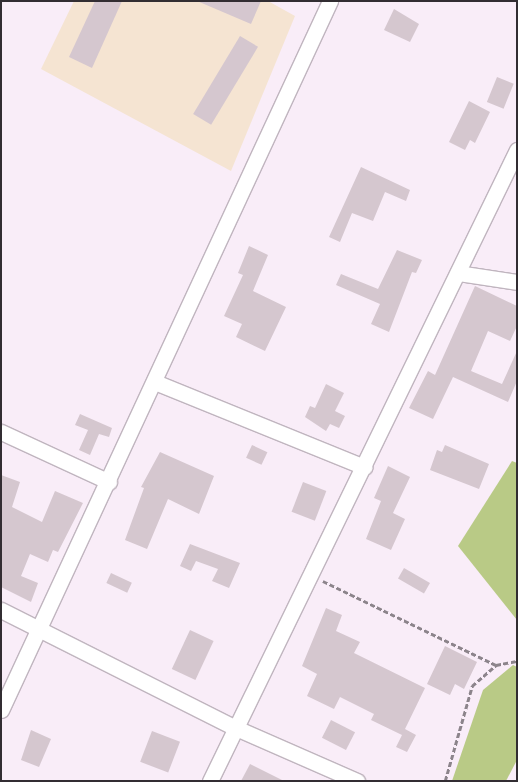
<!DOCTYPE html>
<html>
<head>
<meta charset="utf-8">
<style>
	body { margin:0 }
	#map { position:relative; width:518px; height:782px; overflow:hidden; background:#f9edf8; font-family:Overpass,sans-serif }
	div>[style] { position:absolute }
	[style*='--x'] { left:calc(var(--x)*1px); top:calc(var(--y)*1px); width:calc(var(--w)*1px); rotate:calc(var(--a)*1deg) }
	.education>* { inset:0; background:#f5e4d2 }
	.green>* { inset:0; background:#b9ca86 }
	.building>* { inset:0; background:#d5c7cf; transform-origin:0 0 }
	.path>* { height:2.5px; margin-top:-1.25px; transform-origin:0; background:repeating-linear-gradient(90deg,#8c848b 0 5px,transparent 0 7.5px) }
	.roads { filter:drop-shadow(1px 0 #c0b5bf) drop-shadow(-1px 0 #c0b5bf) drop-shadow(0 1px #c0b5bf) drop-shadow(0 -1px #c0b5bf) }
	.minor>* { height:15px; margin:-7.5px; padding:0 7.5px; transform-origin:7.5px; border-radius:7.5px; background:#fff }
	span { translate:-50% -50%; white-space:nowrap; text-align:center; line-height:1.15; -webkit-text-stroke:4.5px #fefefe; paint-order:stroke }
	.frame { position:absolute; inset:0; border:2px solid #322d32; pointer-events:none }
</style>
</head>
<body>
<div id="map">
	<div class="education">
		<div style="clip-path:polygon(74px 1px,268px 1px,295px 16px,231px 171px,41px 69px)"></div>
	</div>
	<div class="green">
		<div style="clip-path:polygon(512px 461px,517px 463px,517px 620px,458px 546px)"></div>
		<div style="clip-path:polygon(513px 665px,517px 667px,517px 760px,506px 781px,452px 781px,483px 690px)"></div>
	</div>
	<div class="building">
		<div style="clip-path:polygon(95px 1px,122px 1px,92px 68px,69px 57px)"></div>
		<div style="clip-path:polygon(197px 1px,261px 1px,251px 24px)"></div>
		<div style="clip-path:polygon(394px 9px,419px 24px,410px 42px,384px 30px)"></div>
		<div style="left:240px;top:36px;width:21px;height:91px;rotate:31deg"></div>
		<div style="left:497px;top:77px;width:18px;height:27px;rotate:22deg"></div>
		<div style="clip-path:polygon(469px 101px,490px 112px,475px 143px,470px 140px,465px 150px,449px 142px)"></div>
		<div style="clip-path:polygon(361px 167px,410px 190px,406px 201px,385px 192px,373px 221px,352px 213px,340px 242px,329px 237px)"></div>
		<div style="clip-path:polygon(249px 246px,268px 255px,253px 291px,286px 307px,265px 351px,236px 337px,242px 324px,224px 316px,243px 275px,238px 273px)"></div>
		<div style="clip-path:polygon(397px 250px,422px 260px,416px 273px,412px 272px,389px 332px,371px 324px,380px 304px,336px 285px,341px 274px,378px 289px)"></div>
		<div style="clip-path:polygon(475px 286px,517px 306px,517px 326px,510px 341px,488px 331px,471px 371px,502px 384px,517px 351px,517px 381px,508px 402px,453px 377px,433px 419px,409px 408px,428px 371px,435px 375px)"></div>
		<div style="clip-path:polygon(326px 384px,344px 393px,335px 411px,345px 416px,339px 428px,330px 424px,326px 431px,305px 417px,310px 406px,315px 408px)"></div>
		<div style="clip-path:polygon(80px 414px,112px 428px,109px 437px,99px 434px,90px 455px,79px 450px,88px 430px,75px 425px)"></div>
		<div style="left:252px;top:445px;width:17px;height:14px;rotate:25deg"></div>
		<div style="clip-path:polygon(445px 445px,489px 464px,479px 489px,430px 470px,437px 450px,442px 452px)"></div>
		<div style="clip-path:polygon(160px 452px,214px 476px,199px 514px,168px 499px,147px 549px,125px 540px,144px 488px,141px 487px)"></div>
		<div style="clip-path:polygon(388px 466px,410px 477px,393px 513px,405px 519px,391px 550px,366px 539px,381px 501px,374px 498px)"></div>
		<div style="clip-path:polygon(1px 475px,20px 482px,12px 507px,42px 522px,55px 491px,83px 503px,58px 552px,53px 550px,48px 562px,30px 554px,21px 576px,38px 583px,31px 602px,1px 587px)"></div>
		<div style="left:303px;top:482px;width:25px;height:32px;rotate:21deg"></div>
		<div style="clip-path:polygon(190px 544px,240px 563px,229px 588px,212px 581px,218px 569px,196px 561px,191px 571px,180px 566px)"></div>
		<div style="left:404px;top:568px;width:30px;height:12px;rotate:30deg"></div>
		<div style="left:111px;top:573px;width:23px;height:11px;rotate:25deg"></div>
		<div style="clip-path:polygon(326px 608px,342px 615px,336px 631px,360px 642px,354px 653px,425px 688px,405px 729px,416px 735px,407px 752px,396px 747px,402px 735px,371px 720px,374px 714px,340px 697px,334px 709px,307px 696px,317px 674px,302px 666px)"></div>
		<div style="left:190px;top:630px;width:26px;height:43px;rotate:25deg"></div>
		<div style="clip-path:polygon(445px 646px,477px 662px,464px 689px,455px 684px,450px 695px,427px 684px)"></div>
		<div style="left:331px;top:720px;width:27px;height:20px;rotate:27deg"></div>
		<div style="clip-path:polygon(31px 730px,51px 739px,39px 767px,21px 760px)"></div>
		<div style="left:152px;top:731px;width:30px;height:33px;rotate:21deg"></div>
		<div style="clip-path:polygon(250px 764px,284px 781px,241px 781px)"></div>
	</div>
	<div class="path">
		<div style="--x:323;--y:581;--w:192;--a:25.9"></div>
		<div style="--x:445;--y:781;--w:99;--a:-74.1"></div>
		<div style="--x:472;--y:686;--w:32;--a:-41"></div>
		<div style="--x:496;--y:665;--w:21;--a:-11"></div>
	</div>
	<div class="roads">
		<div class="minor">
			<div style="--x:458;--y:273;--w:60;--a:8.7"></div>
			<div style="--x:155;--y:382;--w:226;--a:22.1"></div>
			<div style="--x:1;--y:432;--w:119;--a:24.8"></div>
			<div style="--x:1;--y:610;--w:265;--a:26.7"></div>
			<div style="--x:238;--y:729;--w:130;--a:23.6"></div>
			<div style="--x:1;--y:710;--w:782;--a:-65.11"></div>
			<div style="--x:210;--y:781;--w:702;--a:-64.06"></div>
		</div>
	</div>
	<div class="frame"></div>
</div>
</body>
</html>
